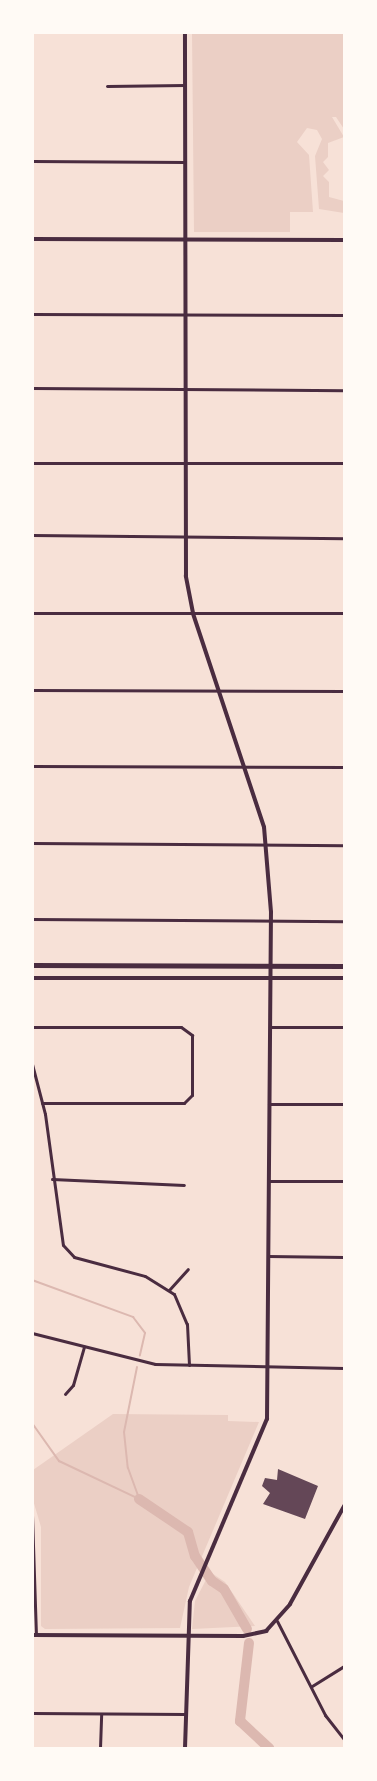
<!DOCTYPE html>
<html>
<head>
<meta charset="utf-8">
<style>
	body { margin:0 }
	#map { position:relative; width:377px; height:1781px; overflow:hidden; background:#f7e1d7; font-family:Mulish,sans-serif }
	div>[style] { position:absolute }
	[style*='--x'] { left:calc(var(--x)*1px); top:calc(var(--y)*1px); width:calc(var(--w)*1px); rotate:calc(var(--a)*1deg) }
	.green>* { inset:0; background:#ebcfc5 }
	.stream>* { height:2px; margin:-1px; padding:0 1px; transform-origin:1px; border-radius:1px; background:#dcb8b0 }
	.river>* { height:10px; margin:-5px; padding:0 5px; transform-origin:5px; border-radius:5px; background:#dcb8b0 }
	.building>* { inset:0; background:#644757 }
	.minor>* { height:3px; margin:-1.5px; padding:0 1.5px; transform-origin:1.5px; border-radius:1.5px; background:#4a2c40 }
	.tertiary>* { height:4px; margin:-2px; padding:0 2px; transform-origin:2px; border-radius:2px; background:#4a2c40 }
	.secondary>* { height:4.5px; margin:-2.25px; padding:0 2.25px; transform-origin:2.25px; border-radius:2.25px; background:#4a2c40 }
	span { translate:-50% -50%; white-space:nowrap; text-align:center; line-height:1.15; -webkit-text-stroke:4px #fffaf5; paint-order:stroke }
	.frame { position:absolute; inset:0; border:34px solid #fffaf5; pointer-events:none }
</style>
</head>
<body>
<div id="map">
	<div class="green">
		<div style="clip-path:polygon(192px 33px,344px 33px,344px 129px,336px 117px,332px 117px,344px 137px,328px 143px,328px 157px,323px 162px,329px 170px,323px 176px,329px 182px,329px 197px,344px 201px,344px 213px,319px 209px,315px 156px,322px 139px,317px 130px,307px 128px,297px 142px,309px 155px,313px 212px,290px 212px,290px 232px,194px 232px)"></div>
		<div style="clip-path:polygon(113px 1414px,228px 1415px,228px 1421px,259px 1422px,189px 1587px,180px 1628px,45px 1629px,41px 1626px,41px 1527px,33px 1500px,33px 1470px)"></div>
		<div style="clip-path:polygon(210px 1572px,225px 1582px,255px 1626px,192px 1629px,195px 1601px)"></div>
	</div>
	<div class="stream">
		<div style="--x:32;--y:1280;--w:108;--a:20.1"></div>
		<div style="--x:133;--y:1317;--w:20;--a:53"></div>
		<div style="--x:145;--y:1333;--w:23;--a:103"></div>
		<div style="--x:137;--y:1367;--w:66;--a:101.3"></div>
		<div style="--x:124;--y:1432;--w:36;--a:84"></div>
		<div style="--x:128;--y:1468;--w:33;--a:70"></div>
		<div style="--x:32;--y:1423;--w:47;--a:54.6"></div>
		<div style="--x:59;--y:1461;--w:89;--a:25.4"></div>
	</div>
	<div class="river">
		<div style="--x:139;--y:1499;--w:59;--a:34"></div>
		<div style="--x:188;--y:1532;--w:25;--a:74"></div>
		<div style="--x:195;--y:1556;--w:30;--a:56"></div>
		<div style="--x:212;--y:1581;--w:14;--a:34"></div>
		<div style="--x:224;--y:1589;--w:46;--a:60.1"></div>
		<div style="--x:249;--y:1643;--w:79;--a:96.6"></div>
		<div style="--x:240;--y:1721;--w:40;--a:43"></div>
	</div>
	<div class="building">
		<div style="clip-path:polygon(278px 1469px,318px 1486px,305px 1519px,263px 1504px,270px 1493px,262px 1486px,265px 1478px,277px 1480px)"></div>
	</div>
	<div class="minor">
		<div style="--x:107;--y:86;--w:78;--a:-0.7"></div>
		<div style="--x:32;--y:161;--w:153;--a:0.4"></div>
		<div style="--x:32;--y:314;--w:312;--a:0.2"></div>
		<div style="--x:32;--y:388;--w:312;--a:0.4"></div>
		<div style="--x:32;--y:463;--w:312;--a:0"></div>
		<div style="--x:32;--y:535;--w:312;--a:0.6"></div>
		<div style="--x:32;--y:613;--w:312;--a:0"></div>
		<div style="--x:32;--y:690;--w:312;--a:0.2"></div>
		<div style="--x:32;--y:766;--w:312;--a:0.2"></div>
		<div style="--x:32;--y:843;--w:312;--a:0.4"></div>
		<div style="--x:32;--y:919;--w:312;--a:0.4"></div>
		<div style="--x:32;--y:1027;--w:149;--a:0"></div>
		<div style="--x:181;--y:1027;--w:14;--a:36"></div>
		<div style="--x:192;--y:1035;--w:60;--a:90"></div>
		<div style="--x:192;--y:1095;--w:11;--a:135"></div>
		<div style="--x:184;--y:1103;--w:142;--a:180"></div>
		<div style="--x:270;--y:1027;--w:74;--a:0"></div>
		<div style="--x:32;--y:1064;--w:52;--a:75.4"></div>
		<div style="--x:45;--y:1114;--w:132;--a:82.2"></div>
		<div style="--x:63;--y:1245;--w:16;--a:47"></div>
		<div style="--x:74;--y:1257;--w:73;--a:15"></div>
		<div style="--x:145;--y:1276;--w:34;--a:32"></div>
		<div style="--x:174;--y:1294;--w:33;--a:67"></div>
		<div style="--x:187;--y:1324;--w:41;--a:87.2"></div>
		<div style="--x:269;--y:1104;--w:75;--a:0"></div>
		<div style="--x:52;--y:1179;--w:132;--a:2.6"></div>
		<div style="--x:269;--y:1181;--w:75;--a:0"></div>
		<div style="--x:268;--y:1256;--w:76;--a:0.8"></div>
		<div style="--x:169;--y:1290;--w:28;--a:-48"></div>
		<div style="--x:32;--y:1333;--w:127;--a:14.1"></div>
		<div style="--x:155;--y:1364;--w:189;--a:1.2"></div>
		<div style="--x:65;--y:1394;--w:12;--a:-48"></div>
		<div style="--x:73;--y:1385;--w:40;--a:-74"></div>
		<div style="--x:32;--y:1515;--w:120;--a:88.1"></div>
		<div style="--x:277;--y:1621;--w:106;--a:62.9"></div>
		<div style="--x:325;--y:1715;--w:31;--a:52"></div>
		<div style="--x:312;--y:1686;--w:38;--a:-32"></div>
		<div style="--x:32;--y:1713;--w:153;--a:0.4"></div>
		<div style="--x:100;--y:1748;--w:34;--a:-88"></div>
	</div>
	<div class="tertiary">
		<div style="--x:32;--y:239;--w:312;--a:0.2"></div>
		<div style="--x:32;--y:1635;--w:211;--a:0.3"></div>
		<div style="--x:243;--y:1636;--w:24;--a:-12"></div>
		<div style="--x:266;--y:1631;--w:36;--a:-48"></div>
		<div style="--x:290;--y:1604;--w:112;--a:-61.1"></div>
		<div style="--x:185;--y:1748;--w:147;--a:-88.1"></div>
		<div style="--x:190;--y:1601;--w:198;--a:-67.1"></div>
		<div style="--x:267;--y:1419;--w:507;--a:-89.55"></div>
		<div style="--x:271;--y:912;--w:85;--a:-94.7"></div>
		<div style="--x:264;--y:827;--w:225;--a:-108.4"></div>
		<div style="--x:193;--y:613;--w:38;--a:-101"></div>
		<div style="--x:186;--y:576;--w:544;--a:-90.11"></div>
	</div>
	<div class="secondary">
		<div style="--x:32;--y:965;--w:312;--a:0.2"></div>
		<div style="--x:32;--y:978;--w:312;--a:0"></div>
	</div>
	<div class="frame"></div>
</div>
</body>
</html>
